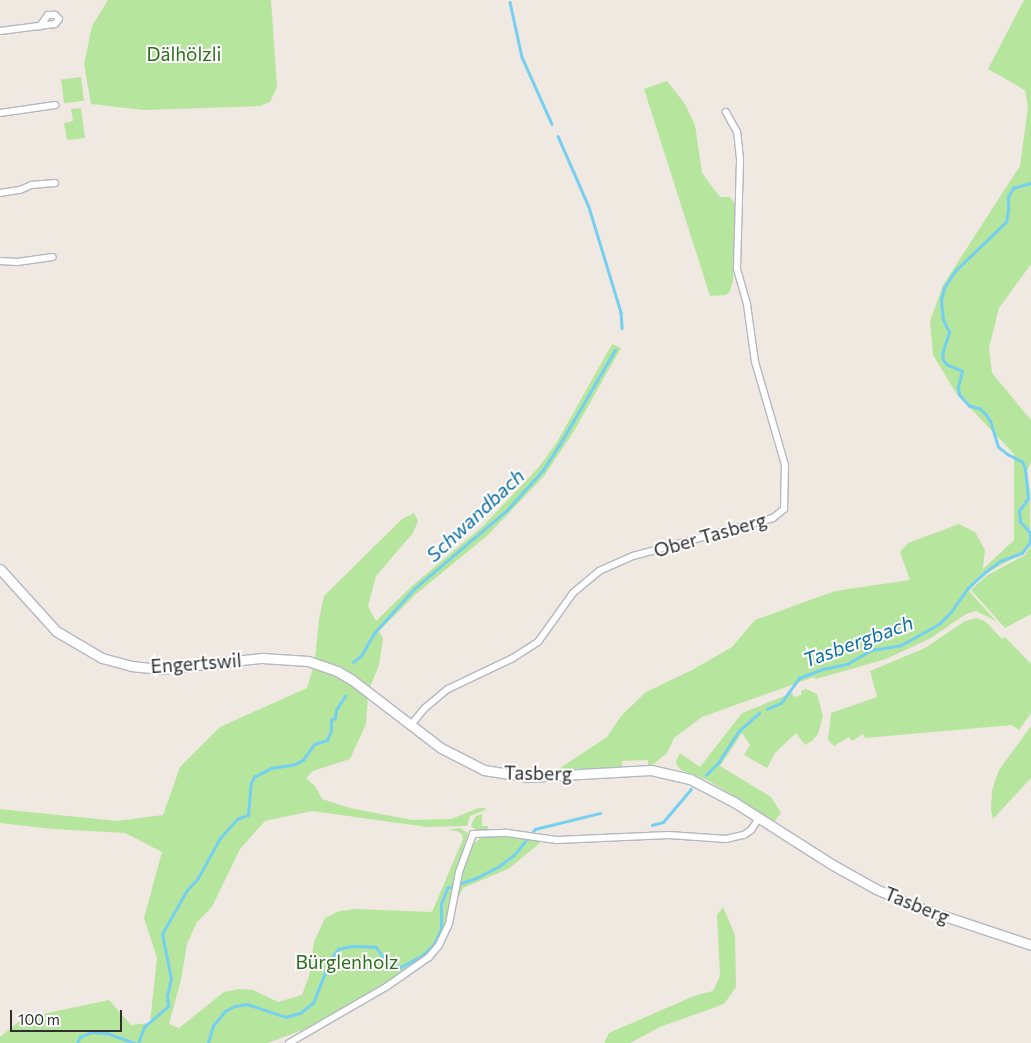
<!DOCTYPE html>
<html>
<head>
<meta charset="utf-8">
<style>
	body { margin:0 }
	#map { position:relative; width:1031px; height:1043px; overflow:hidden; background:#efe9e1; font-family:Commissioner,sans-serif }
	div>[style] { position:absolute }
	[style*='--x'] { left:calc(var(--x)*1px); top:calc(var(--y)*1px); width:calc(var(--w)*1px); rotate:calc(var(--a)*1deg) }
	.green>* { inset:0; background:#b6e59e; transform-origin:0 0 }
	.stream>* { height:2.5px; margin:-1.25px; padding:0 1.25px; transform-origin:1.25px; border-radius:1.25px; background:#75cff0 }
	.roads { filter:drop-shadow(1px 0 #b4b7c1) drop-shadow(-1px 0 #b4b7c1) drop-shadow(0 1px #b4b7c1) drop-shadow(0 -1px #b4b7c1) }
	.street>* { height:6px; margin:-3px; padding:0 3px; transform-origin:3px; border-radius:3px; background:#fff }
	.secondary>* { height:9px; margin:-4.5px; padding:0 4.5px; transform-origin:4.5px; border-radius:4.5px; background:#fff }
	span { translate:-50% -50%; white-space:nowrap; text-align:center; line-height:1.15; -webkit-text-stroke:4px #fff; paint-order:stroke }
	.park-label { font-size:19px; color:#2c6e1b }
	.street-label { font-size:19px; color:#2e2e2e }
	.water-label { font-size:20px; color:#0d6fa3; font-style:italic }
	.scale { position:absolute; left:10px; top:1010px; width:112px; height:22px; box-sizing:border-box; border:2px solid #2e2e2e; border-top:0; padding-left:6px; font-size:15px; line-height:18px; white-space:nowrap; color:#2e2e2e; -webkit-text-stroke:4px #fff; paint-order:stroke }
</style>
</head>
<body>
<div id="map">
	<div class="green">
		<div style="clip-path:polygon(108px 0,271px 0,277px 87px,270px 102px,260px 106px,144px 110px,91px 104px,84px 64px,92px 26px)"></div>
		<div style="clip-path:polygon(1024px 0,1031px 0,1031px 264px,999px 308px,989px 348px,992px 373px,1031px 420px,1031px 462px,1027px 471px,1030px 492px,1030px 542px,1023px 553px,983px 575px,983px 569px,1014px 540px,1014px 454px,956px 393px,933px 355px,930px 321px,943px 285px,1020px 166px,1028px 107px,1025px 90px,988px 69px)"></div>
		<div style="left:81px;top:77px;width:24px;height:20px;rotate:83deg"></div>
		<div style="clip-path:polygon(667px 81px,685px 104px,695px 125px,702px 173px,720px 197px,730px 197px,735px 204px,733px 281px,730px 291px,726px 295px,710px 296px,644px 89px)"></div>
		<div style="clip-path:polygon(81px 108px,85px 138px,67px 140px,64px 123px,73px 121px,71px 109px)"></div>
		<div style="clip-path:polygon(612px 344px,621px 348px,574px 431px,544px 476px,488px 535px,416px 594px,379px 631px,383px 639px,379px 665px,370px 687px,347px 672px,315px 659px,319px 619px,324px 596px,402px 519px,414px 513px,418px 521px,413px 533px,376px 576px,368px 606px,376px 621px,412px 586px,483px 526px,539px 467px,557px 442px)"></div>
		<div style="clip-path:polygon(959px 524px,975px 532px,985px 550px,982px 576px,969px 591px,996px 621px,976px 611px,966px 614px,931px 638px,886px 659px,816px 679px,814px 677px,702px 717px,674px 738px,667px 753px,651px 766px,648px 766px,648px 760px,622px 761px,622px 767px,554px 772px,607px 737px,621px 716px,646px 692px,694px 669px,732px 647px,755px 620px,835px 591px,910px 580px,900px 552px,908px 543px)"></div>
		<div style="clip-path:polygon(1031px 545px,1031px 614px,1005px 628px,971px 590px,986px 576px,1025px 555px)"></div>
		<div style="clip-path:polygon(977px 618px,986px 622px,1002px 639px,1005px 637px,1031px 664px,1031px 713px,1019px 730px,1012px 725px,865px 738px,863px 734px,852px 741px,849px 737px,834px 746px,828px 740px,831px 713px,877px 697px,870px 671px,925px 648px,965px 621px)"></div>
		<div style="clip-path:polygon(313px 668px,345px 681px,368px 696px,366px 724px,350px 759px,313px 771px,306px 778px,315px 786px,322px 799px,350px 808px,412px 820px,451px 819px,479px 808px,486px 808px,485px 810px,470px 816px,467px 826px,427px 827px,312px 811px,265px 821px,240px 849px,212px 907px,197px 922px,187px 944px,181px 980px,169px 1024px,179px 1028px,224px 992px,239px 989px,253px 990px,278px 1002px,302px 995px,309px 976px,314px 942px,325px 918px,340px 911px,355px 909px,432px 912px,463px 839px,462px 834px,457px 831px,448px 830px,460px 828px,468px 833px,456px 875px,471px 846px,483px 836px,511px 836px,536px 840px,540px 843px,508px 869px,463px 888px,436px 944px,425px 957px,383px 985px,305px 1029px,268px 1043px,0 1043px,0 1037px,23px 1018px,109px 1000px,131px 1025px,150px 1023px,157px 958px,144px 918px,162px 852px,125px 833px,53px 829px,0 823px,0 809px,117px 821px,163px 815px,180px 767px,220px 727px,307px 688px)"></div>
		<div style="clip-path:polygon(806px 689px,817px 694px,823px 716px,818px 734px,812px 741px,805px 745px,796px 733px,775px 753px,767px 768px,744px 755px,750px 745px,742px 733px,720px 766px,771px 797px,781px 813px,774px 822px,738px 798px,707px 780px,681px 770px,677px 765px,676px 761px,680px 753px,700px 767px,742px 713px,792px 693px,794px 697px,801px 695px,801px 691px)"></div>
		<div style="clip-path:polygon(1031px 726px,1031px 778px,993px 819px,991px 810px,992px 790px,999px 770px)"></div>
		<div style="clip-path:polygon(482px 814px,482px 826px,488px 826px,487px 831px,477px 831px,471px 826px,472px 823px,476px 816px)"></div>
		<div style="clip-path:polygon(723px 907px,735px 935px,736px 987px,724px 1004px,660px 1027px,630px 1043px,604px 1043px,609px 1033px,694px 996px,713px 991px,720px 976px,717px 915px)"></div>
	</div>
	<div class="stream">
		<div style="--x:510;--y:2;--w:56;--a:77.7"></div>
		<div style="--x:522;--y:57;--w:73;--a:65.9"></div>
		<div style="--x:558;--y:136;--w:77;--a:66.4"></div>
		<div style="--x:589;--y:207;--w:110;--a:73.1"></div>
		<div style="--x:621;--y:312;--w:16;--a:86"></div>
		<div style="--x:353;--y:662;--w:10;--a:-37"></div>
		<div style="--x:361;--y:656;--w:28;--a:-60"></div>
		<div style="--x:375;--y:632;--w:58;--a:-47.8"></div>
		<div style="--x:414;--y:589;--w:122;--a:-40.3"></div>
		<div style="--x:507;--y:510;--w:54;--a:-48"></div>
		<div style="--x:543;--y:470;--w:31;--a:-57"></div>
		<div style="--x:560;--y:444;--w:109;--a:-59.7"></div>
		<div style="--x:767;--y:709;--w:15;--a:-23"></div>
		<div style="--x:781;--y:703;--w:31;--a:-54"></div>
		<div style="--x:799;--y:678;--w:26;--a:-21"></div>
		<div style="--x:823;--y:669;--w:25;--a:-12"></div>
		<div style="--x:847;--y:664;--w:28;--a:-30"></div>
		<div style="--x:871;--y:650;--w:30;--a:-9"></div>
		<div style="--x:901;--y:645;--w:43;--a:-28.9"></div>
		<div style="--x:939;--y:624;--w:17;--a:-45"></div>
		<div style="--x:951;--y:612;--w:29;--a:-55"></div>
		<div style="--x:968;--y:588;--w:22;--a:-43"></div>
		<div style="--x:984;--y:573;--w:20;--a:-37"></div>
		<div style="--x:1000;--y:561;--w:23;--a:-20"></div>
		<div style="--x:1022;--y:553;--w:14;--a:-54"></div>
		<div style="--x:1030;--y:542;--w:9;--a:-90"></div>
		<div style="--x:1030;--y:533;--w:15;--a:-132"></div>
		<div style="--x:1020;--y:522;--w:11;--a:-95"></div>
		<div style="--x:1019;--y:511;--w:16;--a:-55"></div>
		<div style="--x:1028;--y:498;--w:30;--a:-96"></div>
		<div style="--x:1025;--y:468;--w:7;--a:-117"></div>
		<div style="--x:1022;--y:462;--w:16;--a:-153"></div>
		<div style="--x:1008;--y:455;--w:13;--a:-141"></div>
		<div style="--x:998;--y:447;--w:27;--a:-107"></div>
		<div style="--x:990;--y:421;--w:7;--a:-124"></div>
		<div style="--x:986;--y:415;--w:8;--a:-135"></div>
		<div style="--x:980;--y:409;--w:11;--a:-165"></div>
		<div style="--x:969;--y:406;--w:15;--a:-132"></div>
		<div style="--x:959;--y:395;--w:8;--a:-97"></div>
		<div style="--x:958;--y:387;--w:16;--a:-76"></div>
		<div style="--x:962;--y:371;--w:16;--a:-158"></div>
		<div style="--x:947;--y:365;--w:6;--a:-129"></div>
		<div style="--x:943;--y:360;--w:6;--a:-99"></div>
		<div style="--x:942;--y:354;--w:23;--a:-72"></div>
		<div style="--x:949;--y:332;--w:13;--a:-117"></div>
		<div style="--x:943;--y:320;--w:20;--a:-96"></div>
		<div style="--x:941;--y:300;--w:12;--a:-76"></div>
		<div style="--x:944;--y:288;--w:20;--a:-57"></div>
		<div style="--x:955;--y:271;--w:71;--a:-43.9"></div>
		<div style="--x:1006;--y:222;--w:11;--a:-80"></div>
		<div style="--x:1008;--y:211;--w:14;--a:-90"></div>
		<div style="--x:1008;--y:197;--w:10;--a:-61"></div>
		<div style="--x:1013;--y:188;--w:19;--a:-16"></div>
		<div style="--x:706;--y:775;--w:17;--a:-45"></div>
		<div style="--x:718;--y:763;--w:38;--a:-57"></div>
		<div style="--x:739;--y:731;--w:27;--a:-42"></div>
		<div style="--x:652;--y:825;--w:11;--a:-15"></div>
		<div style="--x:663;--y:822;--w:43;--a:-49.7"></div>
		<div style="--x:77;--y:1043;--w:7;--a:-63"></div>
		<div style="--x:80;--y:1037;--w:12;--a:-24"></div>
		<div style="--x:91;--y:1032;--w:16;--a:4"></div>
		<div style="--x:107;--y:1033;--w:30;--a:20"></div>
		<div style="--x:138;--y:1043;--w:17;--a:-69"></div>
		<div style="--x:144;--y:1027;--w:32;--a:-41"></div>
		<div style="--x:168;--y:1006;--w:10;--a:-96"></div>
		<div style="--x:167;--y:996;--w:17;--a:-77"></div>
		<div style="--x:171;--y:979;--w:46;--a:-101.3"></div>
		<div style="--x:162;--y:934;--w:51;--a:-60.4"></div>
		<div style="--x:187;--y:890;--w:16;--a:-47"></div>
		<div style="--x:198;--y:878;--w:46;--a:-61.2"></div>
		<div style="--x:220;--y:838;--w:25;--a:-48"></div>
		<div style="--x:237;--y:819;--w:12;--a:-20"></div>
		<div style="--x:248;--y:815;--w:32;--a:-85"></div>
		<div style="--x:251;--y:783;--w:7;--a:-63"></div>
		<div style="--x:254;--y:777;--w:19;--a:-28"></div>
		<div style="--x:271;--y:768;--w:24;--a:-9"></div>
		<div style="--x:295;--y:764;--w:9;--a:-27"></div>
		<div style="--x:303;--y:760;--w:19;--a:-55"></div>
		<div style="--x:314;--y:744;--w:14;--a:-17"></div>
		<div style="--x:327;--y:740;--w:10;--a:-66"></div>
		<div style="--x:331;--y:731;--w:11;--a:-90"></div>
		<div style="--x:331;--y:720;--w:4;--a:-27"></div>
		<div style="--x:335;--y:718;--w:8;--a:-83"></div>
		<div style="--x:336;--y:710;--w:17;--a:-57"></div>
		<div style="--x:208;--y:1043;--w:18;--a:-74"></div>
		<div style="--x:213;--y:1026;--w:19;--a:-51"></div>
		<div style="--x:225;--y:1011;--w:11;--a:-27"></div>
		<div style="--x:235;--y:1006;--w:12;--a:-9"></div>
		<div style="--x:247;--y:1004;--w:41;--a:18.4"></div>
		<div style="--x:286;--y:1017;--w:15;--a:-16"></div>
		<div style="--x:300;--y:1013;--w:16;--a:-38"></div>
		<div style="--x:313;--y:1003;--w:46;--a:-68.4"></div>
		<div style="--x:330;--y:960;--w:14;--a:-54"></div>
		<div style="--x:338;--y:949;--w:14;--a:-12"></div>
		<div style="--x:352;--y:946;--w:24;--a:2"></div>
		<div style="--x:376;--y:947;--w:17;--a:54"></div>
		<div style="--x:386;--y:961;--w:16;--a:22"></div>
		<div style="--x:401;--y:967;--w:25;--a:-29"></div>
		<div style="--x:423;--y:955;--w:16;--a:-45"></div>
		<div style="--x:434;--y:944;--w:17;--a:-65"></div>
		<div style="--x:441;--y:929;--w:25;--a:-90"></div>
		<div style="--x:441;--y:904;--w:17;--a:-69"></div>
		<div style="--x:447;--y:888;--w:31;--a:-19"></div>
		<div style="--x:476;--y:878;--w:25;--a:-27"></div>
		<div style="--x:498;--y:867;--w:20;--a:-37"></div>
		<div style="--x:514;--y:855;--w:33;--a:-51"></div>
		<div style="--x:535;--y:829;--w:67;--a:-13.8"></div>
	</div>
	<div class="roads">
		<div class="street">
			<div style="--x:0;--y:31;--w:55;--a:-7.3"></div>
			<div style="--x:55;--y:24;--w:6;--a:-51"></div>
			<div style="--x:59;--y:19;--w:6;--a:-135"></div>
			<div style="--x:55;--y:15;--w:7;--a:180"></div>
			<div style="--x:48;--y:15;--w:14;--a:126"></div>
			<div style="--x:0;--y:113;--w:56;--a:-8.3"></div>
			<div style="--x:0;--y:193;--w:20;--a:-9"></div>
			<div style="--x:20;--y:190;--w:12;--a:-24"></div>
			<div style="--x:31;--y:185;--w:24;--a:-5"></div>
			<div style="--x:0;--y:261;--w:17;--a:3"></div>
			<div style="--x:17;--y:262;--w:36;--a:-8"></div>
			<div style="--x:411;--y:725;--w:22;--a:-51"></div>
			<div style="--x:425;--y:708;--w:30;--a:-40"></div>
			<div style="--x:448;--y:689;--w:72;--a:-25.5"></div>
			<div style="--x:513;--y:658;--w:30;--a:-33"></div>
			<div style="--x:538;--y:642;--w:60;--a:-54.5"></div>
			<div style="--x:573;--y:593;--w:34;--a:-40"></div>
			<div style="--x:599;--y:571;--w:37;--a:-24"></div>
			<div style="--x:633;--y:556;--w:145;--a:-15.2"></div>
			<div style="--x:773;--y:518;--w:14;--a:-39"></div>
			<div style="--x:784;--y:509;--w:44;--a:-88.7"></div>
			<div style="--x:785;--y:465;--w:107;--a:-106.2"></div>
			<div style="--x:755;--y:362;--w:59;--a:-97.9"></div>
			<div style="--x:747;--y:304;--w:37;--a:-106"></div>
			<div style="--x:737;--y:268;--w:109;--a:-88.4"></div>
			<div style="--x:740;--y:159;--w:27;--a:-96"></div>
			<div style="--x:737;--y:132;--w:23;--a:-119"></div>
			<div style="--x:473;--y:834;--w:34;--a:-2"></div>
			<div style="--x:507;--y:833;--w:50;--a:8"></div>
			<div style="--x:557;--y:840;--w:112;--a:-2.6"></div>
			<div style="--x:669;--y:835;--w:57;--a:4"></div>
			<div style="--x:726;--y:839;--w:18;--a:-13"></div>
			<div style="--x:744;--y:835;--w:9;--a:-36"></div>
			<div style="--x:751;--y:830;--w:14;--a:-56"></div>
			<div style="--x:289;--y:1043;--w:112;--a:-30"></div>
			<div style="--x:386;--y:987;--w:52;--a:-34.9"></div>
			<div style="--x:429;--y:957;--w:16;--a:-50"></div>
			<div style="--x:439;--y:945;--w:23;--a:-65"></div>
			<div style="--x:449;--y:924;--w:53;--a:-79.1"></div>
			<div style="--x:459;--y:872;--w:40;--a:-69.8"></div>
		</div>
		<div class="secondary">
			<div style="--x:0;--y:569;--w:84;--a:47.9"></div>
			<div style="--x:56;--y:631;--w:53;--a:30.4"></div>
			<div style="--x:102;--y:658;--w:30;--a:15"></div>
			<div style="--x:131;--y:666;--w:29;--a:6"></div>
			<div style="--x:160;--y:669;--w:103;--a:-6.2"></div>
			<div style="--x:262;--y:658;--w:46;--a:3.7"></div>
			<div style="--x:308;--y:661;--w:31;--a:19"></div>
			<div style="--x:337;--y:671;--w:16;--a:30"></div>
			<div style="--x:351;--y:679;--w:113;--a:37.5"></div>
			<div style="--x:441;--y:748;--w:48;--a:27.1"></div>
			<div style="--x:484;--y:770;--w:45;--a:9"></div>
			<div style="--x:528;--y:777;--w:123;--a:-3.3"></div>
			<div style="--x:651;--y:770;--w:40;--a:13"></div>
			<div style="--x:690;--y:779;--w:50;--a:27.6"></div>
			<div style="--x:734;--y:802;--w:117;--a:32.5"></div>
			<div style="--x:833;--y:865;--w:49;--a:29.2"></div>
			<div style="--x:876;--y:889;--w:45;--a:23.7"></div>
			<div style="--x:917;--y:907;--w:120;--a:18.4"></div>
		</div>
	</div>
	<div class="park-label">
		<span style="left:184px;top:54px">Dälhölzli</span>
		<span style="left:347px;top:962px">Bürglenholz</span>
	</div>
	<div class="street-label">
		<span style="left:710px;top:535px;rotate:-16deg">Ober Tasberg</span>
		<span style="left:196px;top:663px;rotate:-4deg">Engertswil</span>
		<span style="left:538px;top:773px;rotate:1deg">Tasberg</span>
		<span style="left:917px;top:905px;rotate:22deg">Tasberg</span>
	</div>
	<div class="water-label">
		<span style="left:475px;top:515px;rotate:-43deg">Schwandbach</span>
		<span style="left:858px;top:641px;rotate:-20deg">Tasbergbach</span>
	</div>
	<div class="scale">100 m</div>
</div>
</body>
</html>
